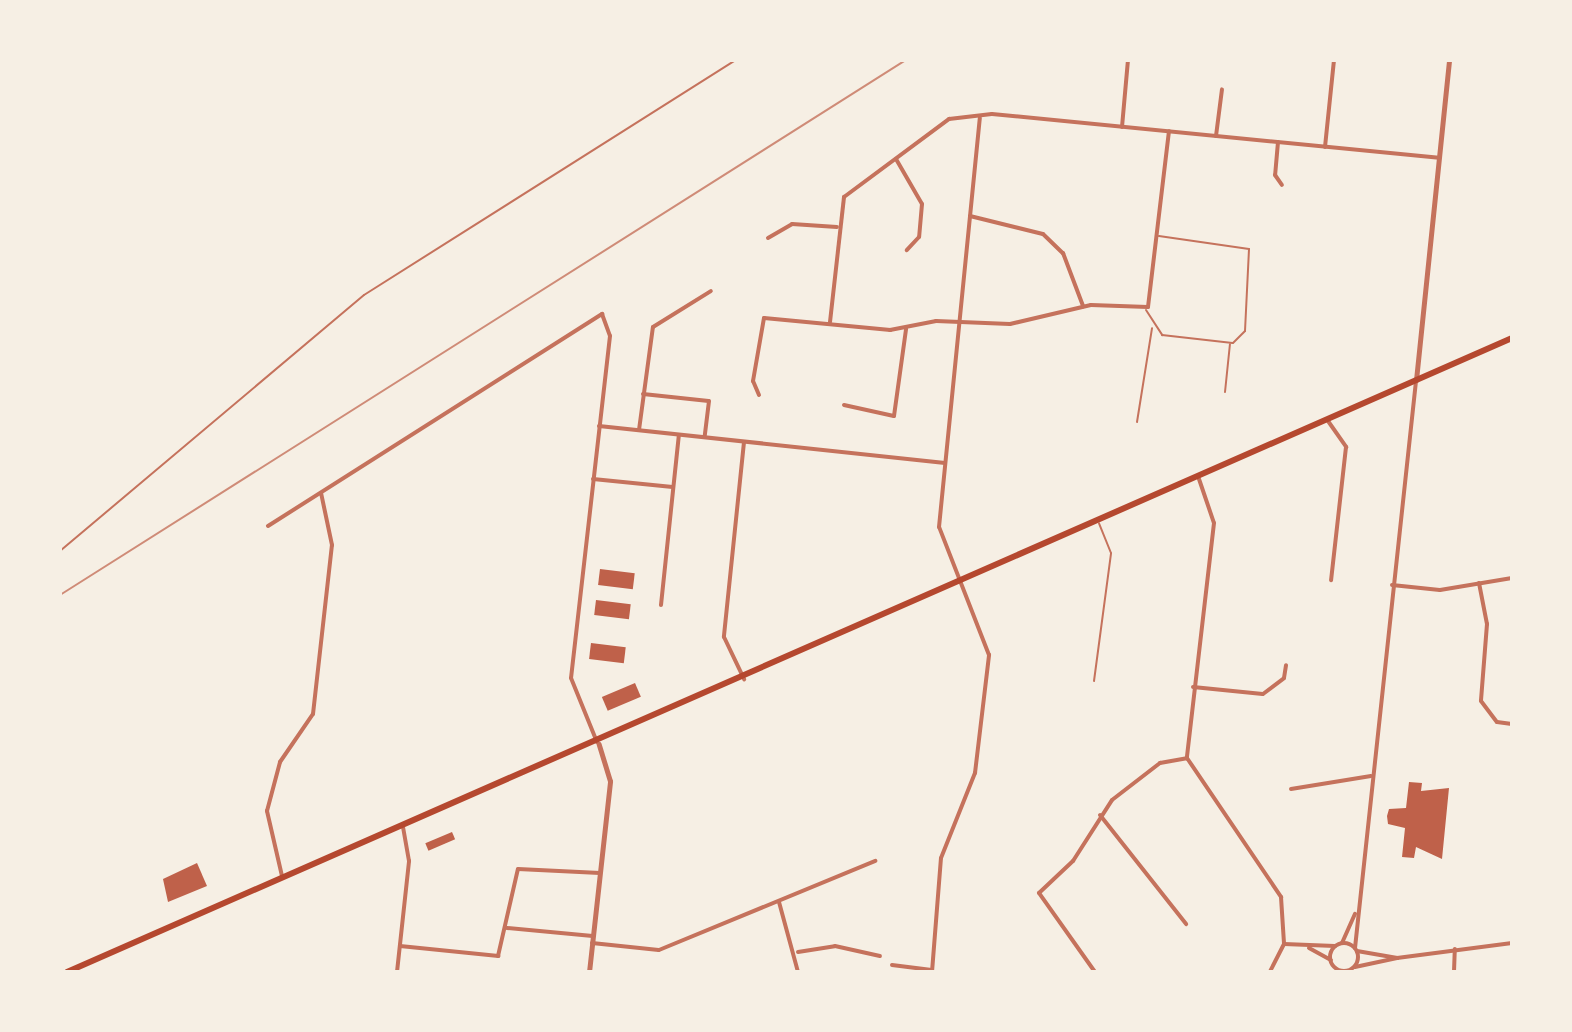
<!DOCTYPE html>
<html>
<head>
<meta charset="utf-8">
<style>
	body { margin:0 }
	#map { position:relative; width:1572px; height:1032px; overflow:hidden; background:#f6efe4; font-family:"PT Sans Narrow",sans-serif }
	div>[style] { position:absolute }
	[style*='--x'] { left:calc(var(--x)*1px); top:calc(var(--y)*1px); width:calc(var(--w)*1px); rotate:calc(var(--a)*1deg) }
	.building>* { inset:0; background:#bf614a; transform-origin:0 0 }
	.service>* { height:2px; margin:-1px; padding:0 1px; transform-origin:1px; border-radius:1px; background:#c5725c }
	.minor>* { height:4px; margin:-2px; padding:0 2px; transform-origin:2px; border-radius:2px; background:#c5725c }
	.minor>.ring { margin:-2px; padding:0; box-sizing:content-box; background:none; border:4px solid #c5725c; border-radius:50% }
	.tertiary>* { height:5px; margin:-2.5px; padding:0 2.5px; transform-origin:2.5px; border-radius:2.5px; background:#c5725c }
	.primary>* { height:6px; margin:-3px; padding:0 3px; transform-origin:3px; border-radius:3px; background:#b5482f }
	.rail>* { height:2px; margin:-1px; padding:0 1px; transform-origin:1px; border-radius:1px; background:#cf8b77 }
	span { translate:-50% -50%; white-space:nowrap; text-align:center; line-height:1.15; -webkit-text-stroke:6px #f6efe4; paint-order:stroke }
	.frame { position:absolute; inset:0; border:62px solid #f6efe4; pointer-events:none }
</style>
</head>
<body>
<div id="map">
	<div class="building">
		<div style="left:600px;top:569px;width:35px;height:16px;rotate:7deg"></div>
		<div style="left:596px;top:600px;width:35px;height:15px;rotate:7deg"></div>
		<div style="left:591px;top:643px;width:35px;height:16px;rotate:7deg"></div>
		<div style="left:635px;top:683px;width:15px;height:36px;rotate:67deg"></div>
		<div style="clip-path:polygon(1409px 782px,1422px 783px,1421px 791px,1449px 788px,1442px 859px,1416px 847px,1414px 858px,1402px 857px,1405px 828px,1388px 824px,1387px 816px,1389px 809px,1406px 808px)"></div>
		<div style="left:452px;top:832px;width:8px;height:29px;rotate:67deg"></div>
		<div style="clip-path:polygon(197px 863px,207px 886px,168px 902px,163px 879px)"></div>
	</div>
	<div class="service">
		<div style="--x:1146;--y:310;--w:30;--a:57"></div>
		<div style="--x:1162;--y:335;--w:71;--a:6.4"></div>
		<div style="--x:1233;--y:343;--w:17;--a:-45"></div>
		<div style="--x:1245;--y:331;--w:82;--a:-87.2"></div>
		<div style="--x:1249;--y:249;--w:91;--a:-171.8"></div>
		<div style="--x:1225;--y:392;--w:48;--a:-84.1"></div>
		<div style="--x:1137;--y:422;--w:95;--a:-80.9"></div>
		<div style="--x:60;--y:551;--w:397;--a:-40.1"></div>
		<div style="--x:364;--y:295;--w:440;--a:-32.3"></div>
		<div style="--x:1094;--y:681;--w:129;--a:-82.4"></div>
		<div style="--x:1111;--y:553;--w:32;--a:-112"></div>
	</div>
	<div class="minor">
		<div style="--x:1122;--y:127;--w:67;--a:-84.9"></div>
		<div style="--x:1216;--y:136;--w:47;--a:-82.7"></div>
		<div style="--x:1278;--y:142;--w:33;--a:95"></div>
		<div style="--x:1275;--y:175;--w:12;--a:55"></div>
		<div style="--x:1325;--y:147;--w:87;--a:-84.1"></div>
		<div style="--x:896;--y:159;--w:52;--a:60"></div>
		<div style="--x:922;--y:204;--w:33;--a:95"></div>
		<div style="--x:919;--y:237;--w:18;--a:133"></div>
		<div style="--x:970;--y:216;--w:75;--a:13.9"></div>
		<div style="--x:1043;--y:234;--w:28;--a:44"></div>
		<div style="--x:1063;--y:253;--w:57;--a:69.3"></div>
		<div style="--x:768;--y:238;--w:28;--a:-30"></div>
		<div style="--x:792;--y:224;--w:45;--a:3.8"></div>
		<div style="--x:830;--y:322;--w:126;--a:-83.6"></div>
		<div style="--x:844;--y:197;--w:131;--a:-36.6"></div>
		<div style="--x:949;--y:119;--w:43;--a:-6.6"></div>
		<div style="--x:992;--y:114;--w:449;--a:5.6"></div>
		<div style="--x:643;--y:394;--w:66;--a:6.1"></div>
		<div style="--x:709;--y:401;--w:35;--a:97"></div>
		<div style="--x:759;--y:395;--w:15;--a:-113"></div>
		<div style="--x:753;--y:381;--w:64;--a:-80.1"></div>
		<div style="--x:764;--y:318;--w:127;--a:5.4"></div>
		<div style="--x:890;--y:330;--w:47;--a:-11.1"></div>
		<div style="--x:936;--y:321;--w:74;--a:2.3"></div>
		<div style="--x:1010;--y:324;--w:83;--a:-13.2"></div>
		<div style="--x:1091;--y:305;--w:57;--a:2"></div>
		<div style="--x:1148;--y:307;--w:177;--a:-83.2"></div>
		<div style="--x:844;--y:405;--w:51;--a:12.4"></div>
		<div style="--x:894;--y:416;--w:88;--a:-82.1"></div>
		<div style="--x:1328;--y:421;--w:32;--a:55"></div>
		<div style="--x:1346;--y:447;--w:134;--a:96.4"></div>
		<div style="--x:599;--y:426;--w:348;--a:6.1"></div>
		<div style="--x:639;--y:430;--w:104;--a:-82.3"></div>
		<div style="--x:653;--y:327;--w:68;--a:-31.8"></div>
		<div style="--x:744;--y:442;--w:196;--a:95.9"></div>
		<div style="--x:724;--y:637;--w:47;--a:64.5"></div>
		<div style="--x:593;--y:479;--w:80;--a:5.7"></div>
		<div style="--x:1199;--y:479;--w:46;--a:71.2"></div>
		<div style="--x:1214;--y:523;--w:237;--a:96.6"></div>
		<div style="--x:1187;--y:758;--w:168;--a:55.9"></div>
		<div style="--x:1281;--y:897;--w:47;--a:86.3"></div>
		<div style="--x:1284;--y:944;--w:31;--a:117"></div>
		<div style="--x:268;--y:526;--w:396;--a:-32.4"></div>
		<div style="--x:602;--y:314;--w:23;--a:70"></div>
		<div style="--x:610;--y:336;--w:344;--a:96.5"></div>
		<div style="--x:571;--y:678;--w:69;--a:67.9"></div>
		<div style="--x:1479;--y:583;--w:42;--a:79"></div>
		<div style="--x:1487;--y:624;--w:77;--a:94.5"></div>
		<div style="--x:1481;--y:701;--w:26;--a:53"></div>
		<div style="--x:1497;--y:722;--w:15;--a:8"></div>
		<div style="--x:1392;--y:585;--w:48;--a:5.9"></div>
		<div style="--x:1440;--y:590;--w:73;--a:-9.5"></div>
		<div style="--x:661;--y:605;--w:171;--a:-84"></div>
		<div style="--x:1193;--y:687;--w:70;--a:5.7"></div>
		<div style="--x:1263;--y:694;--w:26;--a:-37"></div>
		<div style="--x:1284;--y:678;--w:13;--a:-81"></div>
		<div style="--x:1291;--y:789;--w:81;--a:-9.2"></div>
		<div style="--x:1100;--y:815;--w:139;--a:51.7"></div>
		<div style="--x:282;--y:876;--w:67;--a:-103"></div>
		<div style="--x:267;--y:811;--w:51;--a:-75.1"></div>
		<div style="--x:280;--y:762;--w:58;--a:-55.5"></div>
		<div style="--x:313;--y:714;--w:170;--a:-83.6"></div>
		<div style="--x:332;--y:545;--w:53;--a:-101.9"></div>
		<div style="--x:779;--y:902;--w:73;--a:74.8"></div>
		<div style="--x:507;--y:928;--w:86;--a:5.3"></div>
		<div class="ring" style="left:1330px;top:943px;width:24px;height:24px"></div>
		<div style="--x:592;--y:943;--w:67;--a:6"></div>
		<div style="--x:659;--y:950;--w:234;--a:-22.4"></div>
		<div style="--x:1342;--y:943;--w:32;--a:-66"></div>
		<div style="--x:1284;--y:944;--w:51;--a:2.2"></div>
		<div style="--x:400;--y:946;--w:99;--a:5.8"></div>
		<div style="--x:498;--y:956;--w:89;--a:-77.1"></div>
		<div style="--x:518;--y:869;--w:82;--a:2.8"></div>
		<div style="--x:1309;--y:948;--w:25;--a:29"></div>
		<div style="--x:1355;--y:948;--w:570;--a:-83.86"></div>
		<div style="--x:1357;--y:951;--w:41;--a:9.9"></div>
		<div style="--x:1397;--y:958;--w:116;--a:-7.4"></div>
		<div style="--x:798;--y:952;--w:37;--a:-9"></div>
		<div style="--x:835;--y:946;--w:46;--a:12.5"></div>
		<div style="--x:892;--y:965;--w:40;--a:7.1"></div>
		<div style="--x:1355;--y:967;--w:43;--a:-12.1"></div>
		<div style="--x:397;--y:972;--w:112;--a:-83.8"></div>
		<div style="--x:409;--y:861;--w:34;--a:-100"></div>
		<div style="--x:932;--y:972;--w:114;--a:-85.5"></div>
		<div style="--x:941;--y:858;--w:92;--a:-68.2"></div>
		<div style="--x:975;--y:773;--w:119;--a:-83.2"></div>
		<div style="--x:989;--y:655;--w:137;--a:-111.3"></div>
		<div style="--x:939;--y:527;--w:411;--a:-84.3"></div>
		<div style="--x:1095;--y:972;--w:97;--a:-125.3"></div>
		<div style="--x:1039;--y:893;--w:47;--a:-43.3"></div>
		<div style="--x:1073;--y:861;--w:72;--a:-57.4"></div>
		<div style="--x:1112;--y:800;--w:61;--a:-37.6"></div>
		<div style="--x:1160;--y:763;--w:27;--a:-10"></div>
		<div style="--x:1454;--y:972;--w:23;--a:-88"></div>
	</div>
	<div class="tertiary">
		<div style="--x:1416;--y:380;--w:322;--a:-84.1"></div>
		<div style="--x:589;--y:972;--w:192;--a:-83.7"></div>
		<div style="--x:610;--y:781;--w:39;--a:-107"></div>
	</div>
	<div class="primary">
		<div style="--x:67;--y:972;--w:1578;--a:-23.69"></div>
	</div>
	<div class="rail">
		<div style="--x:60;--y:595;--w:1001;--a:-32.31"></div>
	</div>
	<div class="frame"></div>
</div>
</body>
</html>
